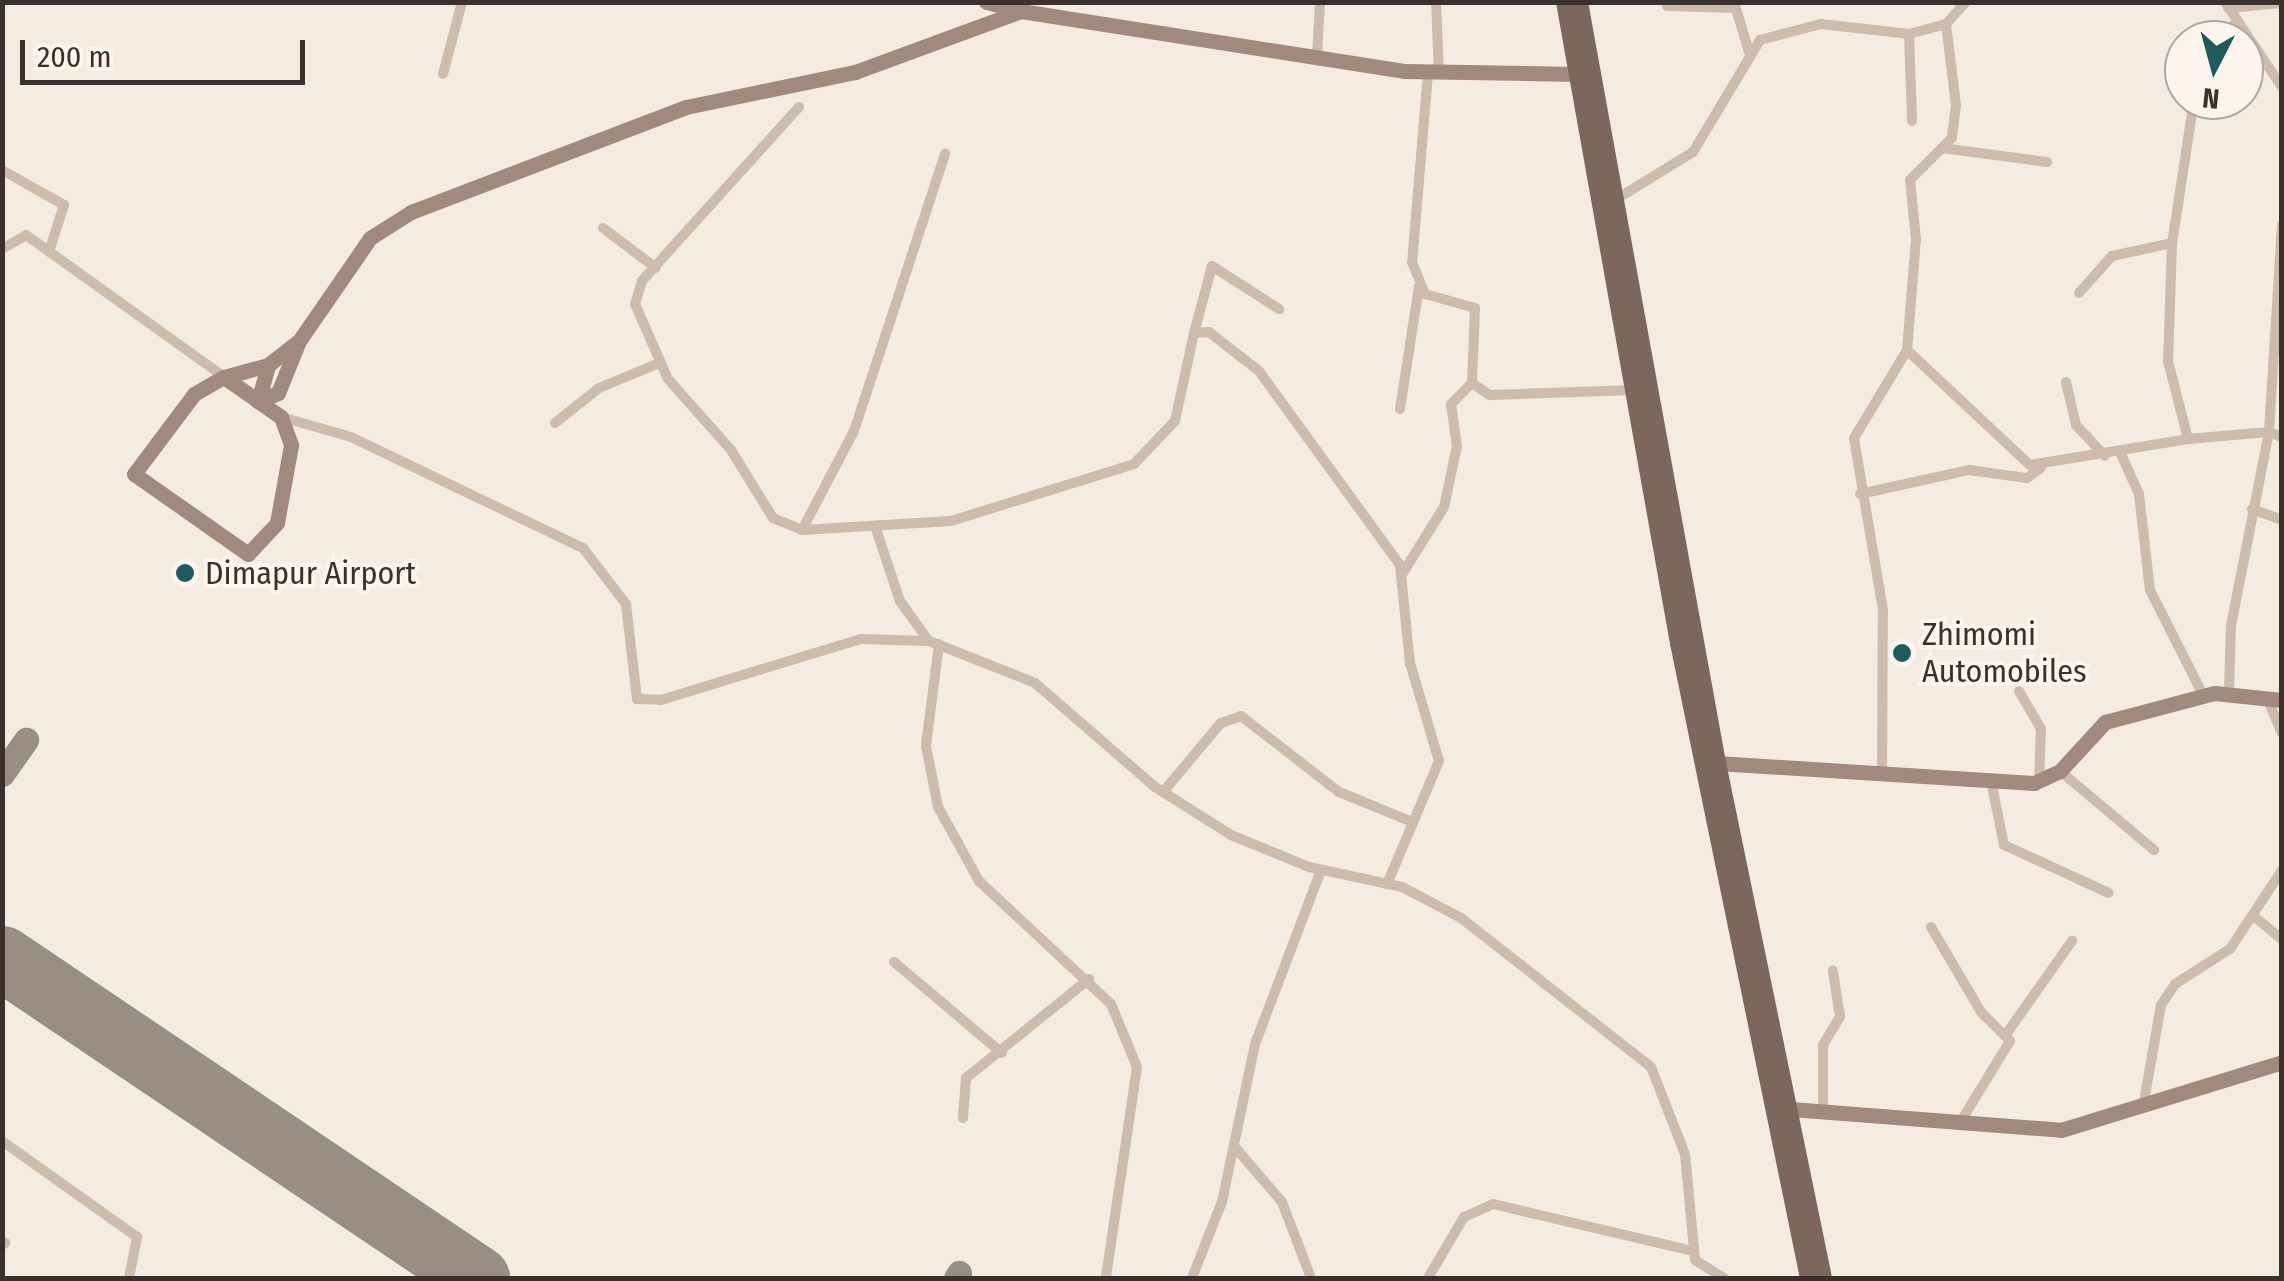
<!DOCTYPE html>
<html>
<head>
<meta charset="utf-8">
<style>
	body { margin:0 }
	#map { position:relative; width:2284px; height:1281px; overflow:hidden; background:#f4ebe1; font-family:"Fira Sans Condensed",sans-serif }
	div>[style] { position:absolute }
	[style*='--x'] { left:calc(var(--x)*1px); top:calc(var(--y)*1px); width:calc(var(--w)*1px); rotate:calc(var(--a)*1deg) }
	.taxiway>* { height:25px; margin:-12.5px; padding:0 12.5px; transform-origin:12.5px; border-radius:12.5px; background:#988e86 }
	.runway>* { height:65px; margin:-32.5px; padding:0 32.5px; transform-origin:32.5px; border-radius:32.5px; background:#988e86 }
	.street>* { height:10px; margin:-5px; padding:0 5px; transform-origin:5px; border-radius:5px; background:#cdbbac }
	.secondary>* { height:15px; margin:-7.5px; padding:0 7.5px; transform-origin:7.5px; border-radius:7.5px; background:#a18a7d }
	.primary>* { height:18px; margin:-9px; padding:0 9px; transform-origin:9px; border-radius:9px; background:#7d675c }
	.dots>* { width:28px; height:28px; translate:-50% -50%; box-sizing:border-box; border:5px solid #fbf5ee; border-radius:50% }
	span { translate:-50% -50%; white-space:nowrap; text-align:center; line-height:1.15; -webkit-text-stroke:8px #fbf5ee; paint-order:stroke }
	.poi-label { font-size:32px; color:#3b302b }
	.left { translate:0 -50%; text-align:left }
	.frame { position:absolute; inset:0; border:5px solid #3b302b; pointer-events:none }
	.north { position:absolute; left:2164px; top:20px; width:100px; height:100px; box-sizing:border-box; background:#fbf5ee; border:2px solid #aea6a0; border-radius:50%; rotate:186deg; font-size:28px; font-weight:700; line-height:40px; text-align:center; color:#3b302b }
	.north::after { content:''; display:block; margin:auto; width:35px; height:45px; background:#1f5a5e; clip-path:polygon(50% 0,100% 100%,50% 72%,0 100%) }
	.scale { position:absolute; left:20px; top:40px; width:285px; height:45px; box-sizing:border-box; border:5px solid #3b302b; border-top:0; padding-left:12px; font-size:30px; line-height:35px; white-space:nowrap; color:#3b302b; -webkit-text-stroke:8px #fbf5ee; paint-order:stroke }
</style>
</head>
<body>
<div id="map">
	<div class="taxiway">
		<div style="--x:2;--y:774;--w:42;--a:-54.8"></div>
		<div style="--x:956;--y:1278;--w:6;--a:-59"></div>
	</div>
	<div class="runway">
		<div style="--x:2;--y:958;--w:573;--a:33.97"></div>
	</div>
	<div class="street">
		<div style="--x:1436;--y:2;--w:72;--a:87.6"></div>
		<div style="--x:2225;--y:2;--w:102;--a:56.2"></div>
		<div style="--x:1735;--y:5;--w:49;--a:73.4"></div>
		<div style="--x:1667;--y:6;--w:68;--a:1.7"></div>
		<div style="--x:2228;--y:8;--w:54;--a:-5.3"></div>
		<div style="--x:1946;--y:24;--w:82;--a:83"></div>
		<div style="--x:1956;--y:105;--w:33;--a:97"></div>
		<div style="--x:1952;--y:138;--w:59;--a:135"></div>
		<div style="--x:1910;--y:180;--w:59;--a:84.2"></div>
		<div style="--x:1916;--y:239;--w:111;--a:94.6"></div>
		<div style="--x:1907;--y:350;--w:168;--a:43.1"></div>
		<div style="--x:2030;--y:465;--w:160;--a:-9.3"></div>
		<div style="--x:1909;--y:34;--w:87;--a:88"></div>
		<div style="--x:2221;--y:40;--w:23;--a:-50"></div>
		<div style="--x:1317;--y:56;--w:54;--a:-86.8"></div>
		<div style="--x:1428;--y:73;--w:190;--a:94.8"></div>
		<div style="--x:1412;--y:262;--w:35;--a:68"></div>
		<div style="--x:1425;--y:294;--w:52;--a:15.6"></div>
		<div style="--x:1475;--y:308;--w:75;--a:92.3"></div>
		<div style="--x:1472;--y:383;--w:22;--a:34"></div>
		<div style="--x:1490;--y:395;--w:145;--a:-2"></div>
		<div style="--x:443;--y:74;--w:74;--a:-75.2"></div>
		<div style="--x:2194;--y:100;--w:145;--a:98.7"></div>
		<div style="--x:2172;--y:243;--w:118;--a:91.9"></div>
		<div style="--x:2168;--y:361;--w:81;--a:75.6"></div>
		<div style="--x:2188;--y:439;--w:81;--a:-4.9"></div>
		<div style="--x:2269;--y:432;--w:197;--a:101.1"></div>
		<div style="--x:2231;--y:625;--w:67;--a:91.7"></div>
		<div style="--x:799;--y:107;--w:234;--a:132.1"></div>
		<div style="--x:642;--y:281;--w:24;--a:107"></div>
		<div style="--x:635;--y:304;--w:82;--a:66.3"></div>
		<div style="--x:668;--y:379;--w:95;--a:48.4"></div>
		<div style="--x:731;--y:450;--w:80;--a:58.3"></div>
		<div style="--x:773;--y:518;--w:31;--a:22"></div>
		<div style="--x:802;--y:530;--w:149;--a:-3.5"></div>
		<div style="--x:951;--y:521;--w:192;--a:-17.3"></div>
		<div style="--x:1134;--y:464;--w:59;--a:-46.4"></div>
		<div style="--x:1175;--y:421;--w:90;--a:-77.8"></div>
		<div style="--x:1194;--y:333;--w:15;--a:-4"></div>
		<div style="--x:1209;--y:332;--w:63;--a:38"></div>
		<div style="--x:1259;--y:371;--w:240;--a:54"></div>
		<div style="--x:1400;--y:565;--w:99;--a:84.2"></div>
		<div style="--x:1410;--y:663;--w:102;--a:73.5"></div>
		<div style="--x:1439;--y:761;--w:134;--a:112.9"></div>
		<div style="--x:1942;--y:148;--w:106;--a:7.6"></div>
		<div style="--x:2;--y:170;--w:71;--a:29.4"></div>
		<div style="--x:64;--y:205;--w:49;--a:107.7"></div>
		<div style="--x:1615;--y:200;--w:92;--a:-31.6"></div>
		<div style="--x:1693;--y:152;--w:131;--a:-59.1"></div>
		<div style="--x:1760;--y:40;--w:63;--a:-14.7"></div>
		<div style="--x:1821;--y:24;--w:89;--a:6.5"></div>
		<div style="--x:1909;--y:34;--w:38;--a:-15"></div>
		<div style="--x:1946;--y:24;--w:30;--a:-48"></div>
		<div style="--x:2282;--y:225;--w:207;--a:93.6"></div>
		<div style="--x:2269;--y:432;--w:14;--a:21"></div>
		<div style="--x:603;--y:228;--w:66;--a:37"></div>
		<div style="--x:2;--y:249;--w:28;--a:-30"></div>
		<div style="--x:26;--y:235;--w:244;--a:35.6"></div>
		<div style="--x:2079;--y:293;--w:50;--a:-48.3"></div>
		<div style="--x:2112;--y:256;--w:61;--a:-12.2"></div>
		<div style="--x:1194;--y:333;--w:69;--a:-75"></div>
		<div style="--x:1212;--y:266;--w:80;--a:32.7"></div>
		<div style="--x:2066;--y:382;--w:44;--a:76.9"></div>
		<div style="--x:2076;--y:425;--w:42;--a:46.9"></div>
		<div style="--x:1400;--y:409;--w:124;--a:-81.2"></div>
		<div style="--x:281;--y:417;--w:73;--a:15.9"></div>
		<div style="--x:351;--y:437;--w:257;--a:25.6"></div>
		<div style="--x:583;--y:548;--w:71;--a:52.5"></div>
		<div style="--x:626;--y:604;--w:96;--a:83.4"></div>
		<div style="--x:637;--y:699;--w:24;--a:2"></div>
		<div style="--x:661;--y:700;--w:208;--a:-17"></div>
		<div style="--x:860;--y:639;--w:69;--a:1.7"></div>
		<div style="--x:929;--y:641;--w:114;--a:21.6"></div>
		<div style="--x:1035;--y:683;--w:159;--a:40.9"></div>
		<div style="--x:1155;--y:787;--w:90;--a:32.3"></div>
		<div style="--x:1231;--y:835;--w:84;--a:22.3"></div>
		<div style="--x:1309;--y:867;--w:95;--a:12.1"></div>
		<div style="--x:1402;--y:887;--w:67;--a:27.7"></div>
		<div style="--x:1461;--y:918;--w:241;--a:38.1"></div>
		<div style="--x:1651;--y:1067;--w:93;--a:68.7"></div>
		<div style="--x:1685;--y:1154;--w:106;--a:84.6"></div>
		<div style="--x:1695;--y:1260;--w:34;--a:32"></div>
		<div style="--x:555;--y:423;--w:56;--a:-38.5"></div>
		<div style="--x:599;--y:388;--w:65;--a:-22.6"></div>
		<div style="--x:2120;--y:452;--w:46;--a:65.7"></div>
		<div style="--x:2139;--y:494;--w:97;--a:83.5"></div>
		<div style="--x:2150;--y:590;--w:120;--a:63.2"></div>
		<div style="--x:1860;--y:494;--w:112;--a:-12.4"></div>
		<div style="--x:1969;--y:470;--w:59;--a:7.9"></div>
		<div style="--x:2027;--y:478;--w:17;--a:-36"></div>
		<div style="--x:2252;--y:509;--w:32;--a:20"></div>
		<div style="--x:875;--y:526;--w:79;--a:71.6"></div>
		<div style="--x:900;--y:601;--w:48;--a:54.3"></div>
		<div style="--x:802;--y:530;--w:112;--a:-62.3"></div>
		<div style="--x:854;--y:431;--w:292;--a:-71.8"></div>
		<div style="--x:1401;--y:576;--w:81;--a:-58.1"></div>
		<div style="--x:1444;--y:507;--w:62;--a:-78"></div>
		<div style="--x:1457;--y:446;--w:42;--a:-98.1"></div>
		<div style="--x:1451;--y:404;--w:30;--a:-45"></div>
		<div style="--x:939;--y:644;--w:103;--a:97.3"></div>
		<div style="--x:926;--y:746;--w:62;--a:78.9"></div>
		<div style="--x:938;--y:807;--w:85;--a:61"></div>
		<div style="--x:979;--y:881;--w:180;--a:43"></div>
		<div style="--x:1111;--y:1004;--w:68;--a:67.6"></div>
		<div style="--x:1137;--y:1067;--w:213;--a:98.4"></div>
		<div style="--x:2019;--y:691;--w:44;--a:59.9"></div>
		<div style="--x:2041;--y:729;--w:52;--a:92.2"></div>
		<div style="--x:2267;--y:698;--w:38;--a:67"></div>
		<div style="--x:2060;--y:771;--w:123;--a:40"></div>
		<div style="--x:1882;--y:775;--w:165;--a:-89.7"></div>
		<div style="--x:1883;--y:610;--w:174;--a:-99.6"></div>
		<div style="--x:1854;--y:438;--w:103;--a:-58.9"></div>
		<div style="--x:1992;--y:786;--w:60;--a:78.5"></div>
		<div style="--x:2004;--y:845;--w:115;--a:24.6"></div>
		<div style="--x:1163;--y:792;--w:90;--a:-50"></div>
		<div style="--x:1221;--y:723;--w:21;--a:-19"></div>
		<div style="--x:1241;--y:716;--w:124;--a:37.8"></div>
		<div style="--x:1339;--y:792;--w:79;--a:22.3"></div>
		<div style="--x:2255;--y:917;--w:35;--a:40"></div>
		<div style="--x:1931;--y:927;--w:99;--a:59.5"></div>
		<div style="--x:1981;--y:1012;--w:41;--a:45"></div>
		<div style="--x:2010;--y:1041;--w:94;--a:121.5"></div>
		<div style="--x:894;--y:962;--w:141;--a:40.1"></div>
		<div style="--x:2007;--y:1033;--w:113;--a:-54.8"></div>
		<div style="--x:2143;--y:1107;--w:104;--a:-80"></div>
		<div style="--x:2161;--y:1005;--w:25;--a:-56"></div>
		<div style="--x:2175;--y:984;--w:65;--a:-32.5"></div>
		<div style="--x:2230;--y:949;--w:95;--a:-56.6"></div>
		<div style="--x:1823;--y:1108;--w:63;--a:-90"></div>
		<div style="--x:1823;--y:1045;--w:33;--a:-59"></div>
		<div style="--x:1840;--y:1017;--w:47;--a:-98.7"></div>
		<div style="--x:963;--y:1118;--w:40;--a:-85.7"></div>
		<div style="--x:966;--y:1078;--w:158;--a:-38.8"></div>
		<div style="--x:2;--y:1141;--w:166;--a:35.4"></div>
		<div style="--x:137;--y:1237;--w:42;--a:101"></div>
		<div style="--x:1234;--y:1146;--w:74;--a:49.4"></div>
		<div style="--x:1282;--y:1202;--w:81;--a:69.1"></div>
		<div style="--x:2;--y:1245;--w:4;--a:-34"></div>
		<div style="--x:1192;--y:1278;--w:82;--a:-68.5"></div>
		<div style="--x:1222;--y:1202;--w:161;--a:-78.2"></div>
		<div style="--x:1255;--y:1044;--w:186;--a:-69.2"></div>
		<div style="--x:1428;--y:1278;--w:71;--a:-59.5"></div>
		<div style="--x:1464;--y:1217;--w:32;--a:-24"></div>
		<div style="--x:1493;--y:1204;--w:206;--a:13.2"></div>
	</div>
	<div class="secondary">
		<div style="--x:986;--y:2;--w:36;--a:14"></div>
		<div style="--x:299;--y:341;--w:56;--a:112"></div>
		<div style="--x:278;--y:393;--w:22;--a:158"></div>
		<div style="--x:258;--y:401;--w:37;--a:-74"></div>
		<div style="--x:268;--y:365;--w:39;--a:-38"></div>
		<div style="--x:299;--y:341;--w:125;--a:-55.4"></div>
		<div style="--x:370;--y:238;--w:49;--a:-32.4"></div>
		<div style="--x:411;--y:212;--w:294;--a:-20.9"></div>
		<div style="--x:686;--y:107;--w:173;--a:-11.7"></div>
		<div style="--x:855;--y:72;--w:177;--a:-20.2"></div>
		<div style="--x:1021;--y:11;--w:389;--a:8.9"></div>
		<div style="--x:1405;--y:71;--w:172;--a:1"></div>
		<div style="--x:224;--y:377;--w:70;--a:35.1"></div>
		<div style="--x:281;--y:417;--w:30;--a:70"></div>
		<div style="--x:291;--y:445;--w:79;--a:100.2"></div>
		<div style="--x:277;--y:523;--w:42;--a:133.1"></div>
		<div style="--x:248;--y:554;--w:139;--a:-144.9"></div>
		<div style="--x:134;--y:474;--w:100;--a:-53.1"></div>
		<div style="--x:194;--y:394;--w:34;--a:-30"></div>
		<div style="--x:224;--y:377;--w:46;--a:-15.3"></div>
		<div style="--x:1717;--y:763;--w:318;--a:3.6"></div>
		<div style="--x:2034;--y:783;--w:29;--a:-25"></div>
		<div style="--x:2060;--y:771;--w:67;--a:-47.4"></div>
		<div style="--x:2105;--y:722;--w:113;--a:-14.9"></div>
		<div style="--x:2214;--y:693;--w:68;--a:5.9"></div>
		<div style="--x:1778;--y:1108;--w:284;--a:4.4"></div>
		<div style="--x:2061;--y:1130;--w:231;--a:-17.1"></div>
	</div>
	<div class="primary">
		<div style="--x:1565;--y:2;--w:651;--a:79.92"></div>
		<div style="--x:1679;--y:643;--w:648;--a:78.43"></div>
		<div style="--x:1579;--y:2;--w:773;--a:79.72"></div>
		<div style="--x:1717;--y:763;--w:526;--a:78.37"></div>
	</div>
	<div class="dots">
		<div style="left:185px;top:573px;background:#1f5a5e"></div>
		<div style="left:1902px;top:653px;background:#1f5a5e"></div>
	</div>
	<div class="poi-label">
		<span class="left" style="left:205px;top:573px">Dimapur Airport</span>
		<span class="left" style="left:1922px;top:653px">Zhimomi<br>Automobiles</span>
	</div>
	<div class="frame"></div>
	<div class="north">N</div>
	<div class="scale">200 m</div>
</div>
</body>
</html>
